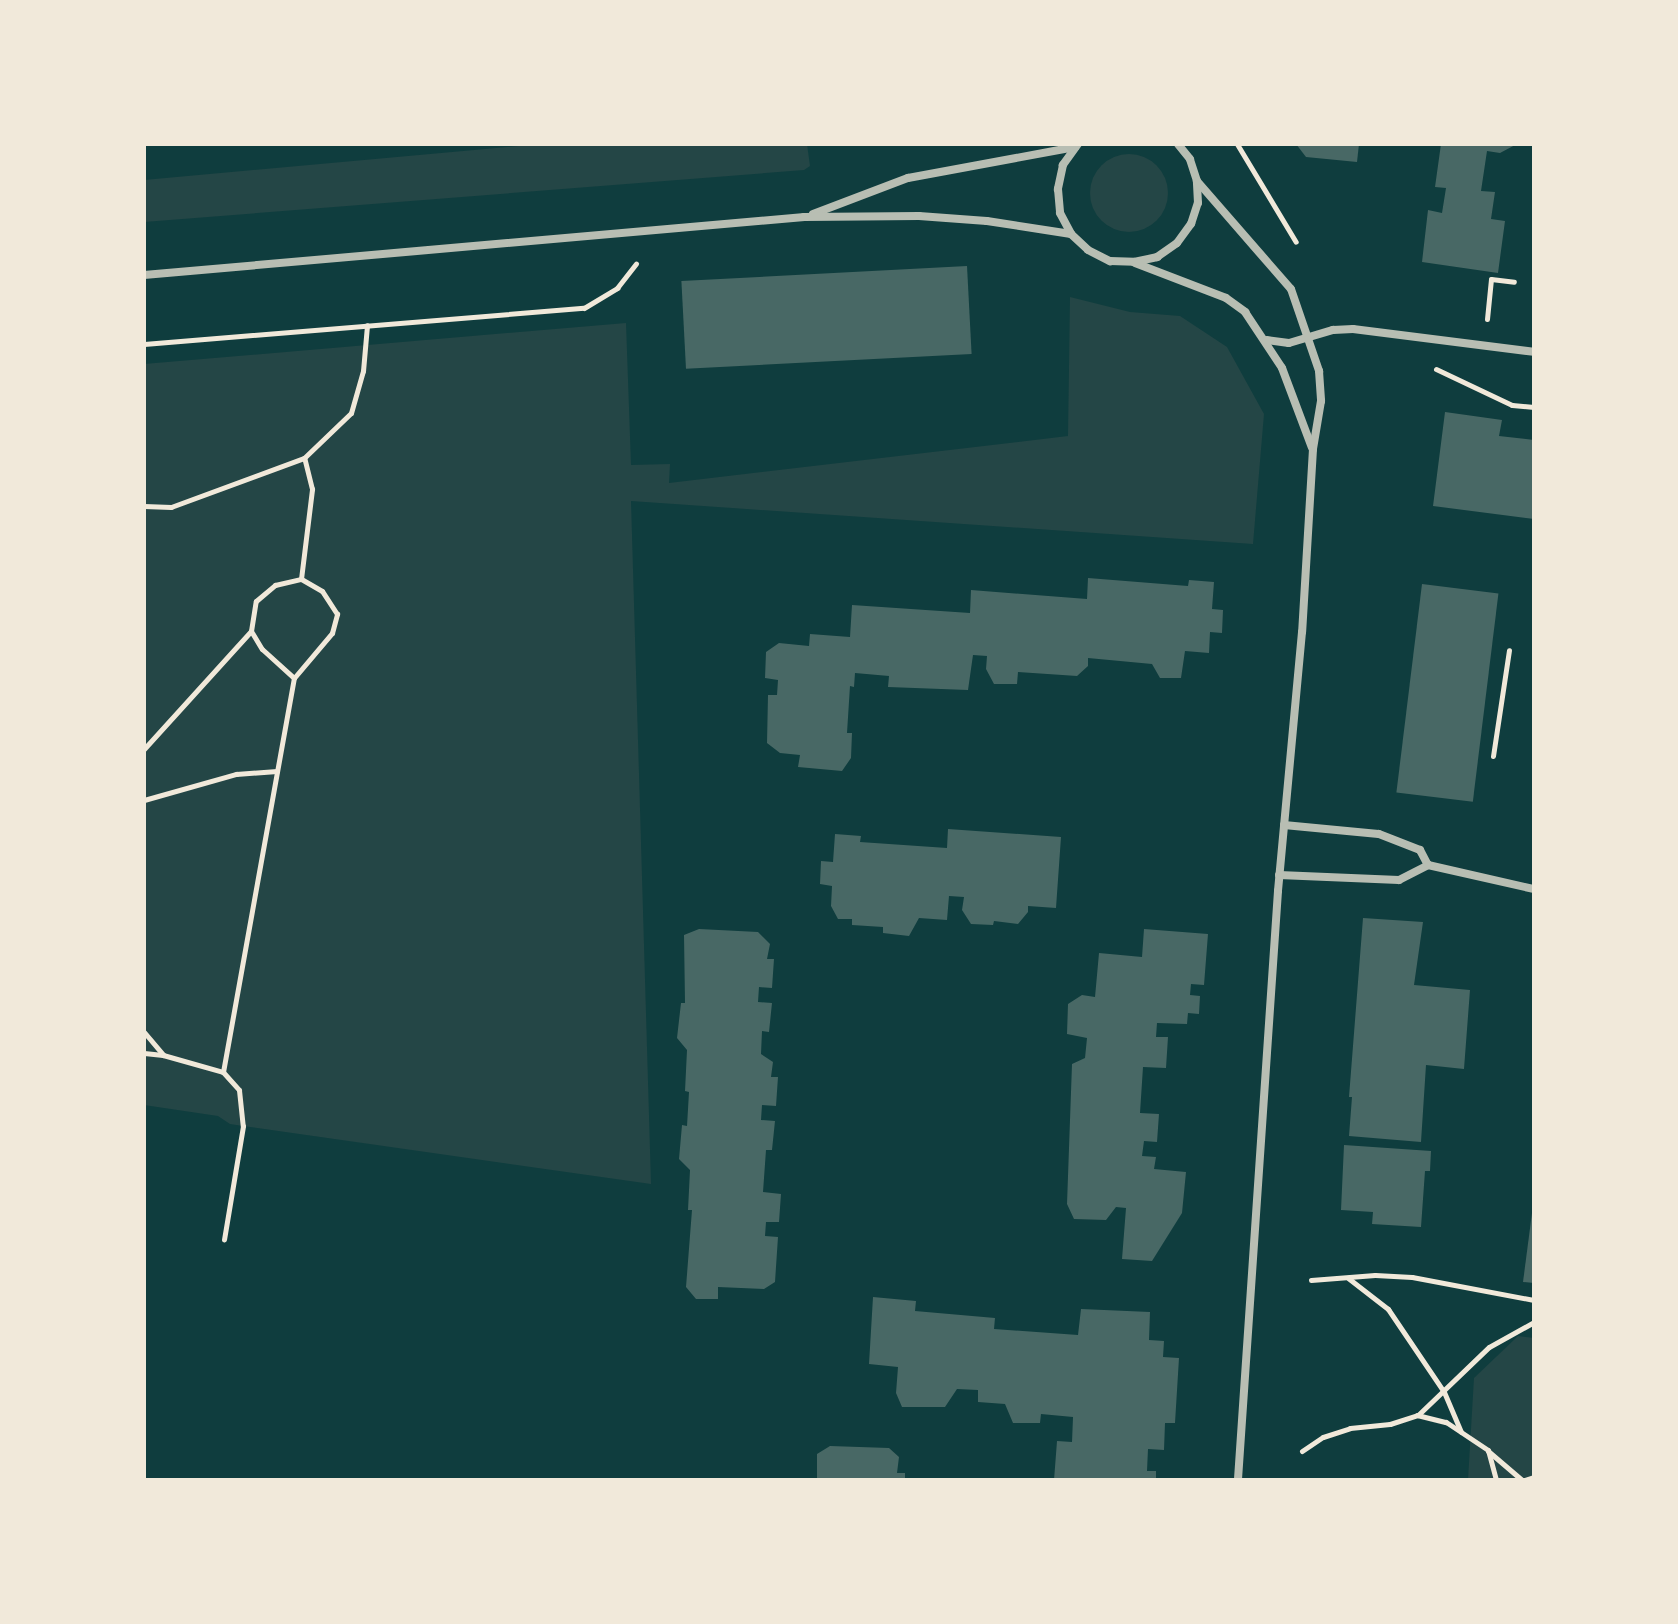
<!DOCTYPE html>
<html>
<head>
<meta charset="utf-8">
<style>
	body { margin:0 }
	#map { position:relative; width:1678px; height:1624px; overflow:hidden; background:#0f3d3e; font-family:Figtree,sans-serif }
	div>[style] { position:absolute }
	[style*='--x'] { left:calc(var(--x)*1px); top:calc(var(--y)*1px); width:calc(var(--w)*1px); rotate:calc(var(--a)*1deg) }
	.green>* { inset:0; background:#244646 }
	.round { border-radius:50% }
	.building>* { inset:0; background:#486865; transform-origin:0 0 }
	.path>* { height:5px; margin:-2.5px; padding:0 2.5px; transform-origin:2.5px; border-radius:2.5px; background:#f1e9da }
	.minor>* { height:8px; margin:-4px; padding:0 4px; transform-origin:4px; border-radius:4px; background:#b8beb3 }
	span { translate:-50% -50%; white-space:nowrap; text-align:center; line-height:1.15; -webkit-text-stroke:8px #f1e9da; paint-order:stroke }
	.frame { position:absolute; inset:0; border:146px solid #f1e9da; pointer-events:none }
</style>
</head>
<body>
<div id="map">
	<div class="green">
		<div style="clip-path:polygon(540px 144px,807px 144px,810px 166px,804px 170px,144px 222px,144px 180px)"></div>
		<div class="round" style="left:1090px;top:154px;width:78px;height:78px"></div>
		<div style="clip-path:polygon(1070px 297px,1130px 312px,1180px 316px,1227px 347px,1264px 414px,1253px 544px,631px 501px,651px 1184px,243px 1126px,230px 1124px,218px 1116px,144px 1105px,144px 364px,626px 323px,631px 465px,670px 464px,669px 483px,1068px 436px)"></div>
		<div style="clip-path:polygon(1518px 1336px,1534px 1338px,1534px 1480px,1468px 1480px,1474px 1378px)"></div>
	</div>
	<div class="building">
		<div style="clip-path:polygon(1296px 144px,1359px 144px,1357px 162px,1306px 157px)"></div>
		<div style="clip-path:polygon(1441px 144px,1517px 144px,1500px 153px,1487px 151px,1481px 191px,1495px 192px,1491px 219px,1505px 221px,1498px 273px,1422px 262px,1428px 210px,1442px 213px,1446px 188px,1435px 187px)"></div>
		<div style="left:967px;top:266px;width:88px;height:286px;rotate:87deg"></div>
		<div style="clip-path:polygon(1445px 412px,1502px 420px,1499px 436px,1534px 440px,1534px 519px,1433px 506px)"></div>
		<div style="clip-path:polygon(1088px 578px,1188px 586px,1189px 580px,1214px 582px,1212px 609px,1223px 610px,1222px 633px,1210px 632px,1209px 653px,1185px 651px,1181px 678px,1160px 678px,1152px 664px,1088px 658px,1088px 666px,1077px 676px,1018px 672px,1017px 684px,994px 684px,986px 669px,987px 656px,973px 655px,968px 690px,888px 687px,889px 676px,855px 673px,854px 687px,850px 686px,847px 733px,852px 733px,851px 758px,842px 771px,798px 767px,800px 755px,780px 753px,767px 743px,768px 695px,777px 695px,778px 680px,765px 678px,766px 652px,779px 643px,809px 646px,810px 634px,850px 637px,852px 605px,970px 613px,971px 590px,1087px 599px)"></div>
		<div style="left:1422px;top:584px;width:77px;height:210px;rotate:7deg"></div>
		<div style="clip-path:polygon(948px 829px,1061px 837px,1056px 908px,1028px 906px,1028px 912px,1018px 924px,994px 921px,993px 925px,971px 924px,962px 910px,964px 897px,949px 896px,947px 920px,919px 918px,909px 936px,883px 933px,883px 927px,852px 925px,852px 919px,838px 919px,831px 906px,832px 886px,820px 884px,821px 861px,833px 862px,835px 834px,861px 836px,860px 842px,947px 848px)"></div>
		<div style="clip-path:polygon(1363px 918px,1423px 922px,1414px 985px,1470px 990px,1464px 1069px,1426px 1065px,1421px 1142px,1349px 1136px,1352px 1097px,1349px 1097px)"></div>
		<div style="clip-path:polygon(699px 929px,758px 932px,770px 944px,767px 959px,774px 959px,772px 988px,759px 987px,758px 1002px,772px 1003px,769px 1032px,762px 1031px,761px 1054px,773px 1062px,771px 1077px,778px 1077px,776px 1106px,762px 1105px,761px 1120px,775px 1121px,772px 1150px,766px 1150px,763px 1192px,781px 1194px,779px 1222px,766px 1222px,765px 1236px,778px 1237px,775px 1282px,764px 1289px,718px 1287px,718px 1299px,696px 1299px,686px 1287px,692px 1210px,688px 1210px,690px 1170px,679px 1159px,682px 1125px,687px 1126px,689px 1092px,685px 1091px,687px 1050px,677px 1038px,681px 1003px,685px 1003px,684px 935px)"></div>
		<div style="clip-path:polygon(1144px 929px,1208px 934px,1204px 985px,1191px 984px,1190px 995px,1200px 996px,1199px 1014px,1188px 1013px,1187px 1024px,1157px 1023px,1156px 1037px,1168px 1037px,1166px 1068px,1143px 1067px,1140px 1113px,1159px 1114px,1157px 1142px,1144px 1141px,1142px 1156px,1156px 1157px,1154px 1169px,1186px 1172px,1182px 1213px,1152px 1261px,1122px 1259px,1126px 1208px,1116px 1207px,1106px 1220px,1074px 1219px,1067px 1204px,1072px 1064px,1085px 1058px,1087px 1038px,1067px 1034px,1068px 1004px,1082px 995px,1095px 997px,1099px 953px,1142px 957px)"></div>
		<div style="clip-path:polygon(1344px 1145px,1431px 1151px,1430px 1171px,1425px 1171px,1421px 1227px,1372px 1224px,1373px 1212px,1341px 1210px)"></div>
		<div style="clip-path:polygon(1532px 1213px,1534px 1213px,1534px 1283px,1523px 1282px)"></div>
		<div style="clip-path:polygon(873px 1297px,916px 1301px,915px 1311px,995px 1318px,994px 1329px,1078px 1335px,1081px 1309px,1150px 1312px,1149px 1340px,1164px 1341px,1163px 1357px,1179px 1358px,1175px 1423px,1165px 1423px,1164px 1450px,1148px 1449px,1147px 1471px,1156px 1471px,1156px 1480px,1054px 1480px,1057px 1441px,1072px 1442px,1073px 1417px,1041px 1414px,1040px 1423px,1013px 1423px,1005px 1404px,978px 1402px,978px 1390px,957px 1389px,945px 1407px,902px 1407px,896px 1393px,898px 1367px,869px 1364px)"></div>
		<div style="clip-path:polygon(830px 1446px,889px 1448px,899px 1457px,897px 1473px,905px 1473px,905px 1480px,817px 1480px,817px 1454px)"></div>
	</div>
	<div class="path">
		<div style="--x:1237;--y:144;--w:114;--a:59"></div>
		<div style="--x:1487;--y:319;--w:40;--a:-84.3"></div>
		<div style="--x:1491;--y:279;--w:23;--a:7"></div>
		<div style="--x:144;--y:344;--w:441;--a:-4.7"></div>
		<div style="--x:584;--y:308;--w:39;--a:-31"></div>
		<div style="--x:617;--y:288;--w:31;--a:-52"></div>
		<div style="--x:1436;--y:369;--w:84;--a:25.3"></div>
		<div style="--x:1512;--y:405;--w:22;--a:5"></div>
		<div style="--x:144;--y:506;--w:27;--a:2"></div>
		<div style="--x:171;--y:507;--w:142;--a:-20.2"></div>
		<div style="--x:251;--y:631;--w:21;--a:59"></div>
		<div style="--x:262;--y:649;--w:43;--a:42.2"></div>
		<div style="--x:144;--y:749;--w:159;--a:-47.8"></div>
		<div style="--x:251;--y:631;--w:30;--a:-81"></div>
		<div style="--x:256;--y:601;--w:25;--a:-40"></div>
		<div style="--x:275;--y:585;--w:27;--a:-13"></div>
		<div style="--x:1493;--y:756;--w:107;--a:-81.4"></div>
		<div style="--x:144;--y:800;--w:96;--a:-15.8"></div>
		<div style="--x:236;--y:774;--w:41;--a:-4.2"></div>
		<div style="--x:144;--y:1032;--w:30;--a:50"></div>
		<div style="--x:163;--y:1055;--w:62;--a:15.8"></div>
		<div style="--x:223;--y:1072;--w:400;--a:-79.8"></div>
		<div style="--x:294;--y:678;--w:59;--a:-49.8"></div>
		<div style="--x:332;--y:633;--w:20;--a:-75"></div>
		<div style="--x:337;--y:614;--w:27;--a:-123"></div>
		<div style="--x:322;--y:591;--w:24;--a:-150"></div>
		<div style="--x:301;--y:579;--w:91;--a:-83"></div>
		<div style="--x:312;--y:489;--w:32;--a:-104"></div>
		<div style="--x:304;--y:458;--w:65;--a:-43.8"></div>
		<div style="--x:351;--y:413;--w:44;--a:-74.1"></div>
		<div style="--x:363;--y:371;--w:46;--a:-85"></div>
		<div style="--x:144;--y:1053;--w:19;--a:6"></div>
		<div style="--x:223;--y:1072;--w:24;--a:48"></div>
		<div style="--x:239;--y:1090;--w:36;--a:84"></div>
		<div style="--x:243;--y:1126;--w:115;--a:99.5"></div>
		<div style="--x:1348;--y:1278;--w:51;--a:37.8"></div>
		<div style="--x:1388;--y:1309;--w:100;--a:56"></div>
		<div style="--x:1444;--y:1392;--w:43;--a:67"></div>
		<div style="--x:1311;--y:1280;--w:64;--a:-4.5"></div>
		<div style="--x:1375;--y:1275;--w:37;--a:3"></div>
		<div style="--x:1412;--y:1277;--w:124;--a:10.7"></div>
		<div style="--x:1418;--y:1415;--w:98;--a:-43.8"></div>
		<div style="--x:1489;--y:1347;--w:51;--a:-29.1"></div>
		<div style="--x:1302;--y:1451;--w:25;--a:-34"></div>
		<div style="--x:1323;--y:1437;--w:28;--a:-18"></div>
		<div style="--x:1350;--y:1428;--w:40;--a:-5.7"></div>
		<div style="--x:1390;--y:1424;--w:28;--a:-18"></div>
		<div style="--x:1417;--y:1415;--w:30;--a:14"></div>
		<div style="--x:1446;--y:1422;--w:50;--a:33.7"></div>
		<div style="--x:1488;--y:1450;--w:31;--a:75"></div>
		<div style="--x:1488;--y:1451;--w:45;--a:40.5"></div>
		<div style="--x:1525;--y:1480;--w:9;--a:-18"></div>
	</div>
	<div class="minor">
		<div style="--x:1078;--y:144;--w:26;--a:126"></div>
		<div style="--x:1063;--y:165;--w:25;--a:102"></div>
		<div style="--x:1058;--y:189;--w:24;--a:85"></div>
		<div style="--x:1060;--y:213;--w:24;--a:62"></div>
		<div style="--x:1071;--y:234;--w:23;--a:43"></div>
		<div style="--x:1088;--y:250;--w:25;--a:27"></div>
		<div style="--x:1110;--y:261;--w:24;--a:2"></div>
		<div style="--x:1134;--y:262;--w:24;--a:-12"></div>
		<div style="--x:1157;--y:257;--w:24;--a:-35"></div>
		<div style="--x:1177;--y:243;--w:24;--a:-54"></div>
		<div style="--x:1191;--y:224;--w:22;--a:-72"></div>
		<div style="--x:1198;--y:203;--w:22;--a:-93"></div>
		<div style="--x:1197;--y:181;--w:23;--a:-108"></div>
		<div style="--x:1190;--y:159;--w:19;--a:-129"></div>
		<div style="--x:1197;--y:181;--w:143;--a:49"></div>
		<div style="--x:1291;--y:289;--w:87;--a:71.1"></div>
		<div style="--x:1319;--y:371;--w:30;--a:86"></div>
		<div style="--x:1321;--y:401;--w:49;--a:99.5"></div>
		<div style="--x:1313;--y:449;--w:183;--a:93.4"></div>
		<div style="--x:1302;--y:632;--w:260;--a:95.3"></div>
		<div style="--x:1278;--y:891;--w:590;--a:93.89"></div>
		<div style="--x:813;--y:214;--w:102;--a:-20.8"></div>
		<div style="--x:908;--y:178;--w:170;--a:-10.5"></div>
		<div style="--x:1135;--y:263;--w:97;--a:21"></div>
		<div style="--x:1226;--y:298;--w:24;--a:36"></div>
		<div style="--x:1245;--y:312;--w:67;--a:56.5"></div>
		<div style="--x:1282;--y:368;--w:85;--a:69.4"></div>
		<div style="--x:144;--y:275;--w:663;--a:-5.02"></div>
		<div style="--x:804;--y:217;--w:115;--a:-0.5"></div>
		<div style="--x:919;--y:216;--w:68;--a:4.2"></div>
		<div style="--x:987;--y:221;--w:85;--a:8.8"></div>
		<div style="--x:1267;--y:340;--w:22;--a:8"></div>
		<div style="--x:1289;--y:343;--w:46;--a:-16.5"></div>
		<div style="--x:1333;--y:330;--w:20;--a:-3"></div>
		<div style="--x:1353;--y:329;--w:182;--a:7.2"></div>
		<div style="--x:1284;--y:825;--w:95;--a:5.4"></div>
		<div style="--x:1379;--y:834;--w:44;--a:21.3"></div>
		<div style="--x:1420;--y:850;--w:17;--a:62"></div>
		<div style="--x:1279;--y:875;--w:120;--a:2.4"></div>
		<div style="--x:1399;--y:880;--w:33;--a:-27"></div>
		<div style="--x:1428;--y:865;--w:109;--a:12.8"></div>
	</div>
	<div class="frame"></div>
</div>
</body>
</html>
